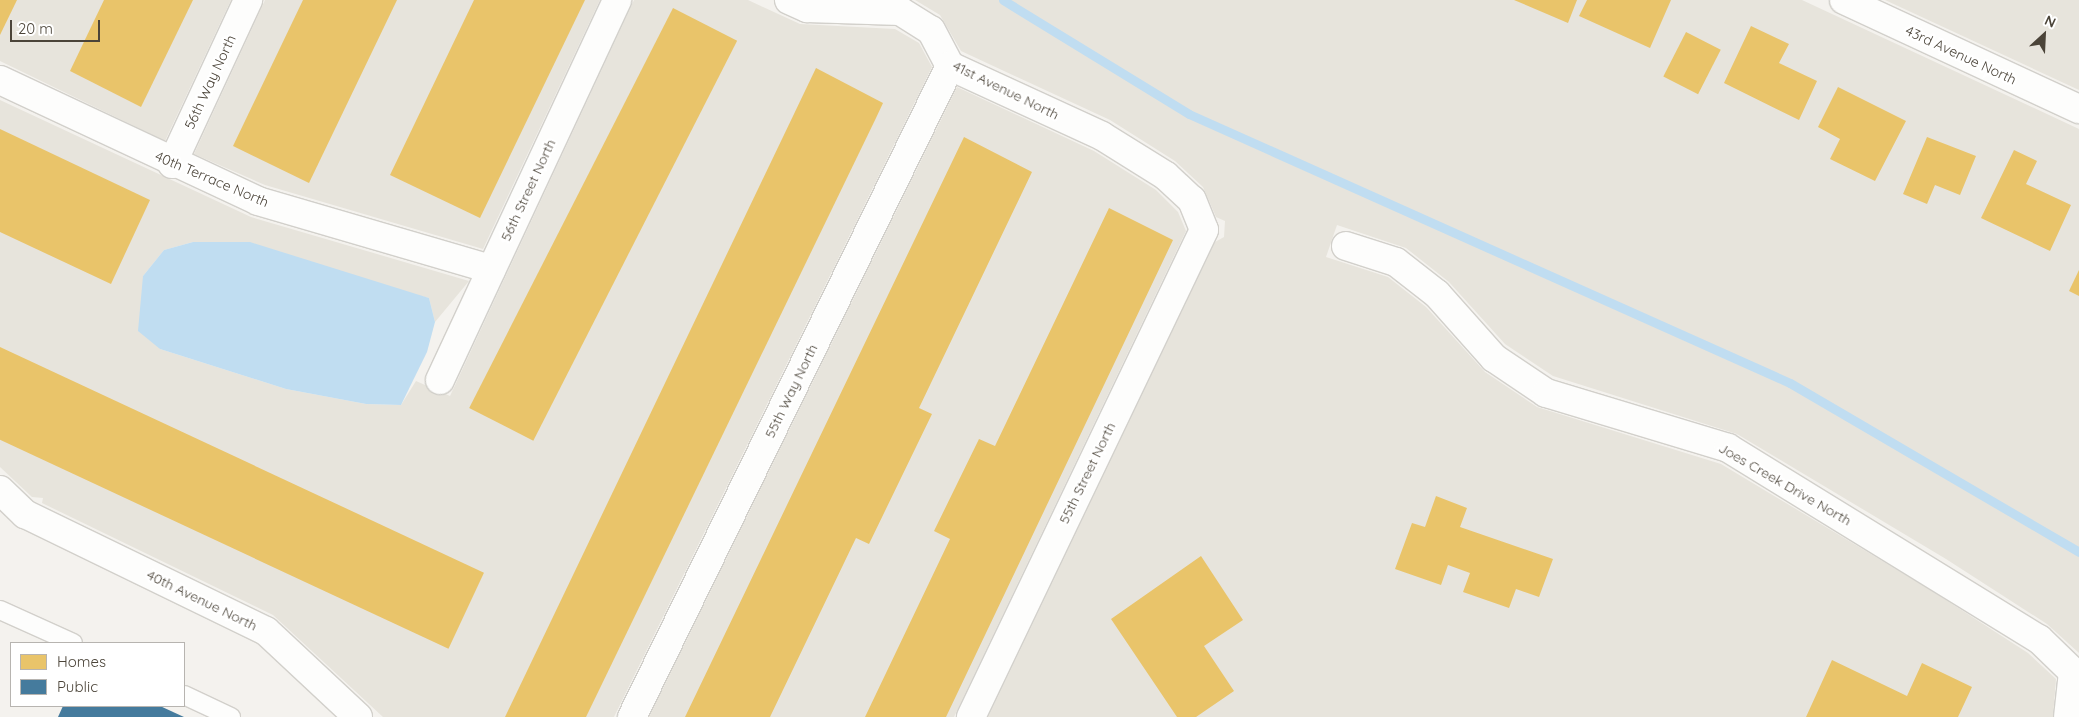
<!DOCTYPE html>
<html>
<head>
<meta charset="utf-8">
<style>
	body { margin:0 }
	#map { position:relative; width:2079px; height:717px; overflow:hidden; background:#f4f2ee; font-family:Quicksand,sans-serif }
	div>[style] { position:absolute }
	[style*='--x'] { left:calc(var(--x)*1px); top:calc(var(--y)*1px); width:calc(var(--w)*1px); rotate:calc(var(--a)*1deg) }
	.residential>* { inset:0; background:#e7e4dc }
	.water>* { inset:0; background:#c0ddf1 }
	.homes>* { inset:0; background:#e9c46a; transform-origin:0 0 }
	.public>* { inset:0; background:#457b9d }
	.stream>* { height:9px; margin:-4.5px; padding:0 4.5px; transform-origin:4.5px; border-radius:4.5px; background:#c0ddf1 }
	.roads { filter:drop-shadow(1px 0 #d2d0cb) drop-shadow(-1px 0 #d2d0cb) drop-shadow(0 1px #d2d0cb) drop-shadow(0 -1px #d2d0cb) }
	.service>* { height:18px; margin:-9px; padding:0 9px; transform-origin:9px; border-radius:9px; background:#fdfdfc }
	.minor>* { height:28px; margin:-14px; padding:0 14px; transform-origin:14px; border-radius:14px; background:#fdfdfc }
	span { translate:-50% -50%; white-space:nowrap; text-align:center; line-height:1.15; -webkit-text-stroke:5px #fff; paint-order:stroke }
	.street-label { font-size:14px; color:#4b4439 }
	.legend { position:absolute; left:10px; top:642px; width:175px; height:65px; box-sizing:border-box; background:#fff; border:1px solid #b7b4b0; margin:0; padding:6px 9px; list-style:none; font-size:15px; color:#4b4439 }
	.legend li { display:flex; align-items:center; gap:10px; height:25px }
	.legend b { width:25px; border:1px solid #b7b4b0 }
	.north { position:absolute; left:2019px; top:10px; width:50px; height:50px; -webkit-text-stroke:4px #fff; paint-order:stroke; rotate:25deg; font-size:14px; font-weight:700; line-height:20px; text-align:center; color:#4b4439 }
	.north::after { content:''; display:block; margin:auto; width:18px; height:22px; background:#4b4439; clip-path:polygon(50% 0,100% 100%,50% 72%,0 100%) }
	.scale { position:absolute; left:10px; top:20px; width:90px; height:22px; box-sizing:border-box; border:2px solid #4b4439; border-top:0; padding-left:6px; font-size:15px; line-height:18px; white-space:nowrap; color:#4b4439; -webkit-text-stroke:4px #fff; paint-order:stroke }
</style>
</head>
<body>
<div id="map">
	<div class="residential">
		<div style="clip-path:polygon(0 0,231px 0,165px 141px,0 61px)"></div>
		<div style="clip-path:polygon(265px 0,600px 0,483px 249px,265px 185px,194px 154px)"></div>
		<div style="clip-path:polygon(634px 0,748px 0,800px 24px,895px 29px,919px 43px,932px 67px,614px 717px,383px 717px,273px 615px,42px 503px,43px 498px,32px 497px,0 467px,0 100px,251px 217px,469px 281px,435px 322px,429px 298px,193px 242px,164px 250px,143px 276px,160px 349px,286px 389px,366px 404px,401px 405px,416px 381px,450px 396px)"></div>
		<div style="clip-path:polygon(915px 0,1802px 0,2079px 129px,2079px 653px,2047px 624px,1946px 559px,1737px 434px,1553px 376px,1505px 344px,1449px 282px,1406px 248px,1337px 225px,1326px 257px,1388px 277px,1426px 307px,1485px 372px,1537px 407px,1721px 464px,1929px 589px,2028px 653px,2056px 679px,2053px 717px,988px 717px,1215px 242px,1224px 237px,1225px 221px,1216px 217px,1203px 187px,1175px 161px,1110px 120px,961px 51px,940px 15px)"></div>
		<div style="clip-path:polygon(1885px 0,2079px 0,2079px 90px)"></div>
		<div style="clip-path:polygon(957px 87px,1094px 151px,1156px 190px,1178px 212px,1186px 231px,954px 717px,649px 717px)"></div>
	</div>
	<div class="water">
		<div style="clip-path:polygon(193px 242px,250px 242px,429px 298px,435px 322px,427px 352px,401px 405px,366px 404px,286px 389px,160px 349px,138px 331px,143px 276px,164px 250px)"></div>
	</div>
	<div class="homes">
		<div style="clip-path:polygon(0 0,17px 0,0 35px)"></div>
		<div style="clip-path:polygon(104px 0,193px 0,141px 107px,70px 71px)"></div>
		<div style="clip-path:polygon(303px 0,397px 0,309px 183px,233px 146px)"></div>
		<div style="clip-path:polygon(474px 0,585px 0,480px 218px,390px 175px)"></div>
		<div style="clip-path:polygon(1514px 0,1577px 0,1568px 23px)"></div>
		<div style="clip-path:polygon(1587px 0,1671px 0,1650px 48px,1579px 16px)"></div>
		<div style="left:673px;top:8px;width:72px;height:449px;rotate:27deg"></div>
		<div style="clip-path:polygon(1751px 26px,1789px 44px,1779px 63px,1817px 81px,1799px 120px,1724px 83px)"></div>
		<div style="left:1686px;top:32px;width:39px;height:50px;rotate:27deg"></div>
		<div style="clip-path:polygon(816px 68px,883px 103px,876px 118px,586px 717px,505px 717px)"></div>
		<div style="clip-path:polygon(1838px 87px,1906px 121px,1875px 181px,1830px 159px,1840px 139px,1818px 127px)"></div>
		<div style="clip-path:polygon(0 129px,150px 200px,111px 284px,0 232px)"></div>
		<div style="clip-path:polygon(964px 137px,1032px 172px,919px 408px,932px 414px,869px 544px,856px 538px,770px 717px,685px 717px)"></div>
		<div style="clip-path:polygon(1927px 137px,1976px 156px,1960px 195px,1935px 185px,1927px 204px,1903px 194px)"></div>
		<div style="clip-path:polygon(2014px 150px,2037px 161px,2026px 184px,2071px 205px,2050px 251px,1981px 218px)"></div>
		<div style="clip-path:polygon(1109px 208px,1173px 240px,946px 717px,865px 717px,950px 539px,934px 531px,979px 439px,995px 446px)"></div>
		<div style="clip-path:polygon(2079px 270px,2079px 296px,2069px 291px)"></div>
		<div style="left:0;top:347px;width:534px;height:84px;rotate:25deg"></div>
		<div style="clip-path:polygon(1436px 496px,1467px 508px,1460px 527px,1553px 559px,1539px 597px,1516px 589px,1509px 608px,1463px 592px,1470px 573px,1448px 565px,1441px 585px,1395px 569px,1412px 523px,1425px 527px)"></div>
		<div style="clip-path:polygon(1201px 556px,1243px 620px,1204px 646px,1234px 691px,1196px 717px,1177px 717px,1111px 619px)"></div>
		<div style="clip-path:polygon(1832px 660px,1907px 696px,1922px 663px,1972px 687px,1958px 717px,1806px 717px)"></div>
	</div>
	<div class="public">
		<div style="clip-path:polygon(63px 706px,160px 706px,184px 717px,58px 717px)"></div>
	</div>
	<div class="stream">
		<div style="--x:1003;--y:0;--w:218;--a:31.5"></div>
		<div style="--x:1189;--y:114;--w:658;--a:24.11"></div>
		<div style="--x:1790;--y:383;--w:335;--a:30.3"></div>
	</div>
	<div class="roads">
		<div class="service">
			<div style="--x:0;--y:610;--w:80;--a:24.3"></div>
			<div style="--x:184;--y:695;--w:52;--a:25.1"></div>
		</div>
		<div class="minor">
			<div style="--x:789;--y:0;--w:20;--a:24"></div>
			<div style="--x:807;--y:8;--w:93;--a:1.8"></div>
			<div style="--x:900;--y:11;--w:36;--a:32"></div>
			<div style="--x:931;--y:30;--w:41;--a:62.2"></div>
			<div style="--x:950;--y:66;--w:167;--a:24.7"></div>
			<div style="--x:1102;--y:136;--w:75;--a:32"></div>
			<div style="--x:1166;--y:176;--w:35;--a:43"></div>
			<div style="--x:1192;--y:200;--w:32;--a:68"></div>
			<div style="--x:1204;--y:230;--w:540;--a:115.57"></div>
			<div style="--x:1844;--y:0;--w:259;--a:24.9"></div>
			<div style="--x:0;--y:80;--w:285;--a:25.1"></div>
			<div style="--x:258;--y:201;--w:243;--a:16.3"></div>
			<div style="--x:172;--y:164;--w:181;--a:-65.1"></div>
			<div style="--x:1346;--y:246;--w:52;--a:17.7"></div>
			<div style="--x:1396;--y:262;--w:52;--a:38"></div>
			<div style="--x:1437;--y:294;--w:86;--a:48.3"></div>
			<div style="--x:1494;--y:358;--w:63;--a:33.9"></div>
			<div style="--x:1546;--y:393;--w:190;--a:16.8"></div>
			<div style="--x:1728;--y:448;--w:365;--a:31.6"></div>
			<div style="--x:2039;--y:639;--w:47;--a:44.1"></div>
			<div style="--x:2073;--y:672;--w:45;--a:96.3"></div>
			<div style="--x:440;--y:380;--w:419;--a:-65"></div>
			<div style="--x:0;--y:490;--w:35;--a:44"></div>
			<div style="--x:25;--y:514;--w:268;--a:25.9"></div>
			<div style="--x:266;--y:631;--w:126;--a:43.1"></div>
			<div style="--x:632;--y:717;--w:725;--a:-63.97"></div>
		</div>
	</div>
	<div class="street-label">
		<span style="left:1961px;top:55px;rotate:25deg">43rd Avenue North</span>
		<span style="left:210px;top:82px;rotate:-65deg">56th Way North</span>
		<span style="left:1006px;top:90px;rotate:26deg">41st Avenue North</span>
		<span style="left:212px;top:179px;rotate:23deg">40th Terrace North</span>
		<span style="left:528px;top:190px;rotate:-65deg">56th Street North</span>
		<span style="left:791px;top:391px;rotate:-64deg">55th Way North</span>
		<span style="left:1087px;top:473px;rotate:-64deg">55th Street North</span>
		<span style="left:1785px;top:484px;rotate:30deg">Joes Creek Drive North</span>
		<span style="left:202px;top:600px;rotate:26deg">40th Avenue North</span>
	</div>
	<ul class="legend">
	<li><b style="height:14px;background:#e9c46a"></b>Homes</li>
	<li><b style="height:14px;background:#457b9d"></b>Public</li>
	</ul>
	<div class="north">N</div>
	<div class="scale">20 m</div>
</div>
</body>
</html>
